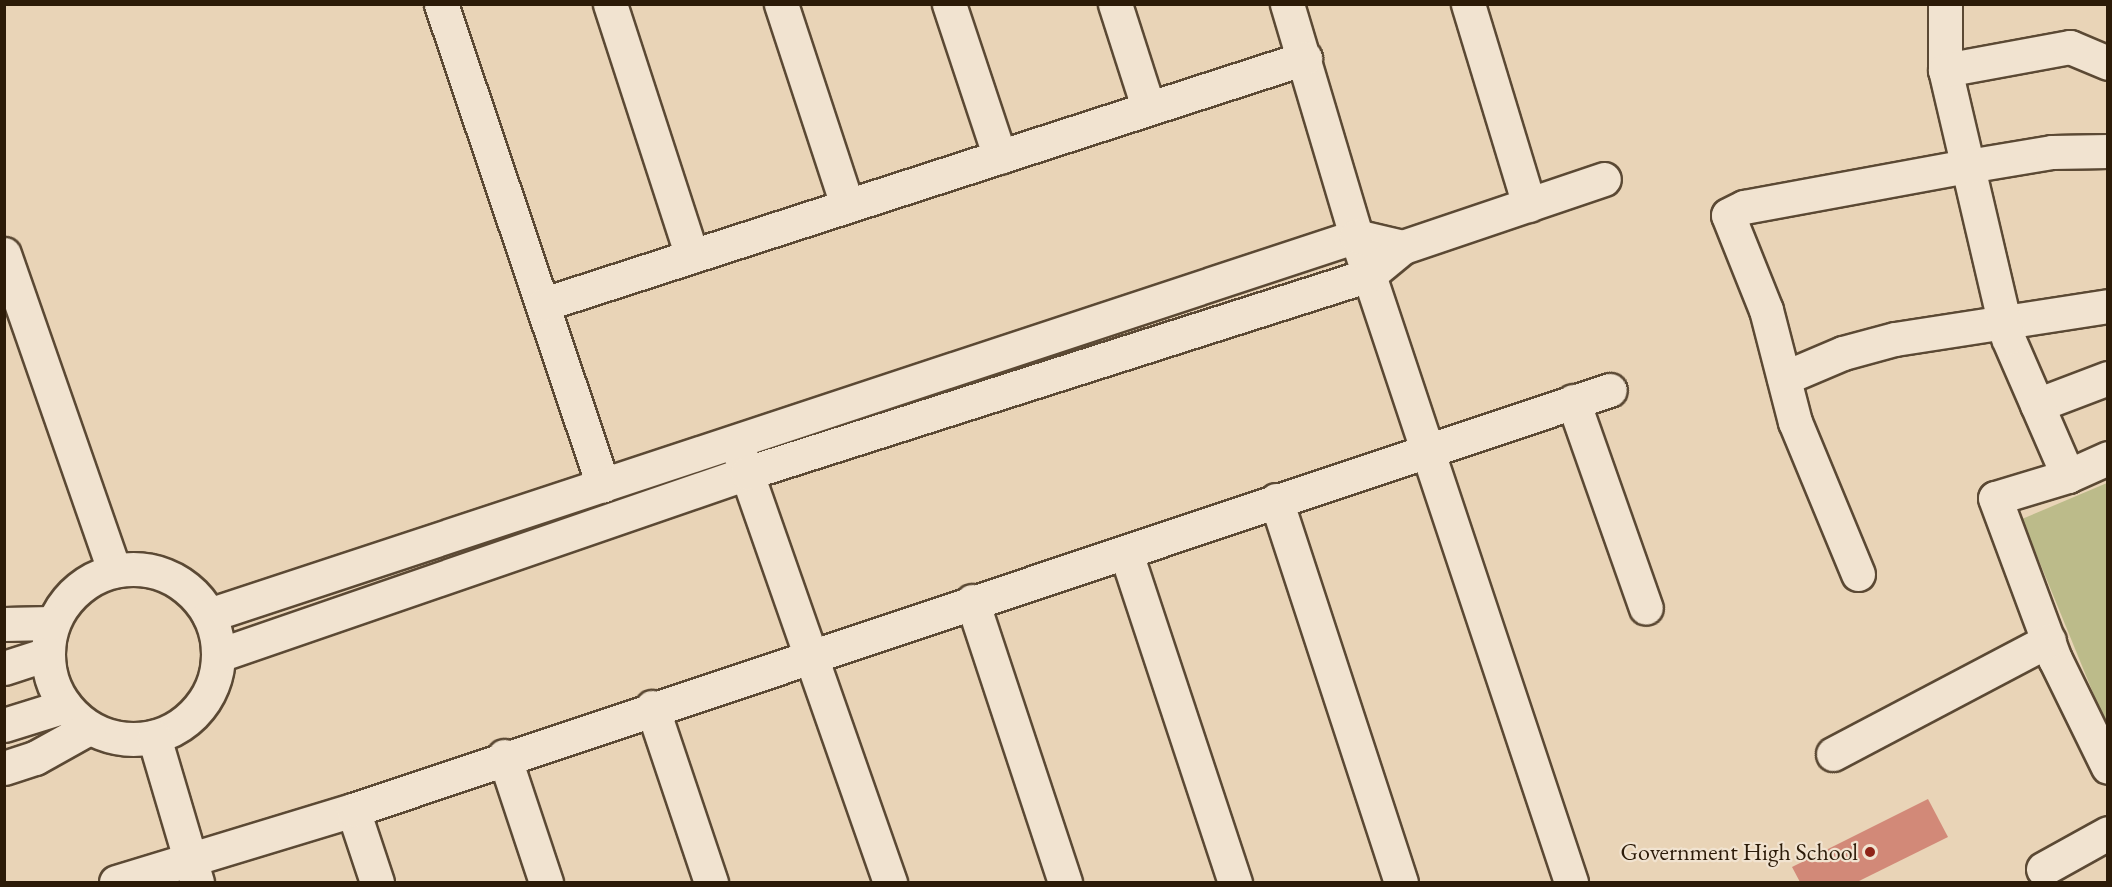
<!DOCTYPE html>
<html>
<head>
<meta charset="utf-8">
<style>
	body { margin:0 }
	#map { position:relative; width:2112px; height:887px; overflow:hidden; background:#e9d4b7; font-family:"EB Garamond",serif }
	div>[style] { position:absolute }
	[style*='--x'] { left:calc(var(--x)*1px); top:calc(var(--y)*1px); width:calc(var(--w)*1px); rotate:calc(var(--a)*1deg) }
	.green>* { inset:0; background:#bcbb8a }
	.building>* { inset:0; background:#d28978 }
	.roads { filter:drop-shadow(2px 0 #5b4934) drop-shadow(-2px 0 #5b4934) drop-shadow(0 2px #5b4934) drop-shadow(0 -2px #5b4934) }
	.minor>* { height:33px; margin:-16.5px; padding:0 16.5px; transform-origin:16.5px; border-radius:16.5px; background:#f1e3d0 }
	.minor>.ring { margin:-16.5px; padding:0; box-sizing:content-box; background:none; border:33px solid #f1e3d0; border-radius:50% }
	.dots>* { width:16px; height:16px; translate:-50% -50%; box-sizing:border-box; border:3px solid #f1e3d0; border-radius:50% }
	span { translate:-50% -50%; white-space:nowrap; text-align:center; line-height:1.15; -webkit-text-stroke:4.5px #f1e3d0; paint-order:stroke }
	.poi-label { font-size:24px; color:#2c1b08 }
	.right { translate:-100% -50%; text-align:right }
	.frame { position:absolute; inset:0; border:6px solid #2c1b08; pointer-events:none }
</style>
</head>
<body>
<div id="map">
	<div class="green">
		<div style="clip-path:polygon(2107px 483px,2107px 727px,2022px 519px)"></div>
	</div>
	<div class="building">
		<div style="clip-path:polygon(1928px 799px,1948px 837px,1857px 882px,1800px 882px,1792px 867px)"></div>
	</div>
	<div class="roads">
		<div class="minor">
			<div style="--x:441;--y:4;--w:508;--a:71.39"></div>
			<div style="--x:610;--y:4;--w:265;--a:72"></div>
			<div style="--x:781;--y:4;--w:212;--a:71.8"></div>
			<div style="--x:949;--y:4;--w:161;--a:71.6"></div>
			<div style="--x:1115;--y:4;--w:108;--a:72.2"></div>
			<div style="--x:1287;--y:4;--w:242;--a:73.4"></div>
			<div style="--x:1356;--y:236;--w:681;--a:71.59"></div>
			<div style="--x:1468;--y:4;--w:210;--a:73.1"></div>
			<div style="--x:1945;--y:4;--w:66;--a:90"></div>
			<div style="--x:4;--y:254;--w:335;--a:70.8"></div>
			<div style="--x:544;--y:304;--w:800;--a:-17.91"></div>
			<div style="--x:1784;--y:378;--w:64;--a:-23"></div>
			<div style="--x:1843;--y:353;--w:54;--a:-15.1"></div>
			<div style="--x:1895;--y:339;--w:216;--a:-8.8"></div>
			<div style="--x:1573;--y:401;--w:219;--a:70.6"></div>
			<div style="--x:2037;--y:405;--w:76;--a:-20.8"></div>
			<div style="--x:740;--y:454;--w:454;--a:70.7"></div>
			<div style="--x:2108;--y:458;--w:44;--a:155.8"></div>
			<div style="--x:2068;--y:476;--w:76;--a:163.2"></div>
			<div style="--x:1995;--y:498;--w:172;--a:69.6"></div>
			<div style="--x:2055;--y:659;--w:120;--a:63.9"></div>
			<div style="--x:2068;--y:476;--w:150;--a:-113.5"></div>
			<div style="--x:2008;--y:338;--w:275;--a:-103.2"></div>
			<div style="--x:1945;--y:70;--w:127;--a:-10.4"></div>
			<div style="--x:2070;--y:47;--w:41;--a:22.8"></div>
			<div style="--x:1276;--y:500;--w:402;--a:71.9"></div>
			<div style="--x:1126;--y:553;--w:347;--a:71.7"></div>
			<div class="ring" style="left:48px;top:569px;width:137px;height:137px"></div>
			<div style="--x:1858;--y:574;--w:165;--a:-112.5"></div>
			<div style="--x:1795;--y:422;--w:116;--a:-104.5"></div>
			<div style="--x:1766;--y:310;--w:102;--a:-111.8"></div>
			<div style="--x:1728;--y:215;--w:18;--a:-27"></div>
			<div style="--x:1744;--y:207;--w:228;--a:-10.4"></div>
			<div style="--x:1968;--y:166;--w:85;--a:-9.5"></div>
			<div style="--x:2052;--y:152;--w:56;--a:-1"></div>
			<div style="--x:972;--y:601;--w:296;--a:71.7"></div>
			<div style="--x:209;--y:615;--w:1208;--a:-18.28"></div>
			<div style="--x:1356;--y:236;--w:48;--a:13.2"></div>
			<div style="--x:4;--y:624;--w:48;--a:-1.2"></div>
			<div style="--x:219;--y:655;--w:558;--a:-19.02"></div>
			<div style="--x:747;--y:473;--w:653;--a:-17.66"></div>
			<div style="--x:1369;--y:275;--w:44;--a:-39.5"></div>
			<div style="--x:1403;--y:247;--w:212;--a:-18.7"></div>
			<div style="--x:4;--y:668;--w:45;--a:-18"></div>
			<div style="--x:652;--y:707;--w:185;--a:71.4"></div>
			<div style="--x:4;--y:725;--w:64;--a:-17.3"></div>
			<div style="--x:154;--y:737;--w:151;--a:73.5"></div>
			<div style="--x:1833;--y:754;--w:244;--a:-27.8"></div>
			<div style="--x:504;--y:756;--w:133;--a:71.6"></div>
			<div style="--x:4;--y:768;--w:33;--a:-18"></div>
			<div style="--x:35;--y:758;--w:62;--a:-29.1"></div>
			<div style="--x:353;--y:810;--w:76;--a:71.6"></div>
			<div style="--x:2043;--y:869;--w:74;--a:-29"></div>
			<div style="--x:116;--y:882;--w:248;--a:-16.9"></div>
			<div style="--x:353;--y:810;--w:1325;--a:-18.48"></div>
		</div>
	</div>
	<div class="dots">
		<div style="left:1870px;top:852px;background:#8f2418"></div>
	</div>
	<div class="poi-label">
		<span class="right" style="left:1858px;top:852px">Government High School</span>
	</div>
	<div class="frame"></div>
</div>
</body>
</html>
